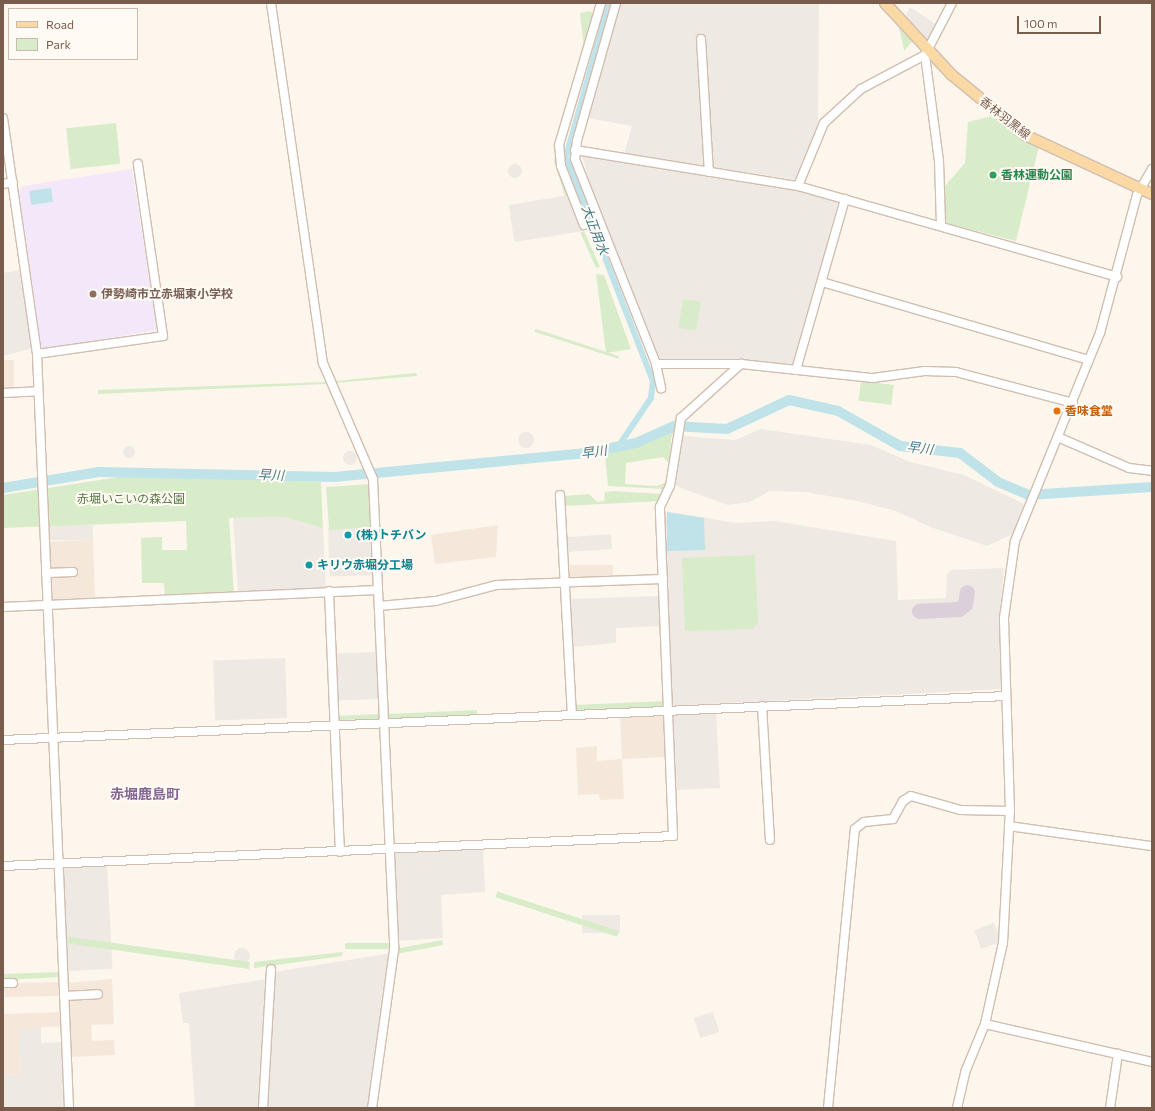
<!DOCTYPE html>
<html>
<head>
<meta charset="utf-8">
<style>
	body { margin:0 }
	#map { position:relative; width:1155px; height:1111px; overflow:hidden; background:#fdf6ec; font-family:Commissioner,"Noto Sans JP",sans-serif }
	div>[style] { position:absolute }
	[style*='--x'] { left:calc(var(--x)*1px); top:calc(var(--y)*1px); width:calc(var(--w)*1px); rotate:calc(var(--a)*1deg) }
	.residential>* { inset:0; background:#f5e8da; transform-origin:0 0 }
	.industrial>* { inset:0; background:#efe9e4; transform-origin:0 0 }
	.round { border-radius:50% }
	.education>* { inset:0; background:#f3e8fa }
	.green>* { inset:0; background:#d8ecc9; transform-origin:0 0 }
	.water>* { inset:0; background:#bfe3e8; transform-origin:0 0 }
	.canal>* { height:6px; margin:-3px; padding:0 3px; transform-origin:3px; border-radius:3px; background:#bfe3e8 }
	.river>* { height:10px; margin:-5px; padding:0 5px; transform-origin:5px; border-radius:5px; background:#bfe3e8 }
	.taxiway>* { height:15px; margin:-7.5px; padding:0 7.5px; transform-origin:7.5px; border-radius:7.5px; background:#dbcfda }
	.roads { filter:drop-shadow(1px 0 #d1beb0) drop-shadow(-1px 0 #d1beb0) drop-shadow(0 1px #d1beb0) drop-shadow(0 -1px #d1beb0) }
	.minor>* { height:8px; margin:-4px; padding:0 4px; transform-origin:4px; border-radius:4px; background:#fff }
	.major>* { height:10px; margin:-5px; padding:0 5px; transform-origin:5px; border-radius:5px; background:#fbd9a5 }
	.dots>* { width:11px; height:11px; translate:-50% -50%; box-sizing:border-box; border:2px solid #fffaf3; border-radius:50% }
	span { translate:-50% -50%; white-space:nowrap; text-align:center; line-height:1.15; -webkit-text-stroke:4px #fffaf3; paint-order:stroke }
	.street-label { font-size:12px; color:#7a5c4d }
	.leisure-label { font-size:12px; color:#27864d; font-weight:700 }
	.left { translate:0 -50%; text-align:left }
	.education-label { font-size:12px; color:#785e54; font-weight:700 }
	.food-label { font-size:12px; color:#c56008; font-weight:700 }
	.park-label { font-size:12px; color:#537a41 }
	.culture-label { font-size:12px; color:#0d838f; font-weight:700 }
	.water-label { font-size:13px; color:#437c86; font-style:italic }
	.quarter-label { font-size:14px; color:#846695; font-weight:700 }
	.frame { position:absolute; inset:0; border:4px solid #7a5c4d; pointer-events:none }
	.legend { position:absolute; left:8px; top:8px; width:130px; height:52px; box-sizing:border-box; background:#fffaf3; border:1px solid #cabbb1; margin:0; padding:5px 7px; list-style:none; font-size:12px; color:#7a5c4d }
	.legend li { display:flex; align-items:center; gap:8px; height:20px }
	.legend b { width:20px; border:1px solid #cabbb1 }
	.scale { position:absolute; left:1017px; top:16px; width:84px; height:18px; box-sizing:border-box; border:2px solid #7a5c4d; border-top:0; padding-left:5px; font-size:12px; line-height:14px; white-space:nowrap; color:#7a5c4d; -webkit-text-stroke:3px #fffaf3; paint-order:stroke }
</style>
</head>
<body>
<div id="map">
	<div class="residential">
		<div style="left:14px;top:360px;width:29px;height:11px;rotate:90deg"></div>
		<div style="clip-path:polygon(498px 525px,496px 557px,435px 564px,431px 535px)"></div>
		<div style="left:93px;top:540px;width:61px;height:45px;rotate:88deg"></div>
		<div style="left:613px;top:565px;width:15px;height:47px;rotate:90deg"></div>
		<div style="clip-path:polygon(666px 713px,668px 757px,622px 759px,624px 799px,600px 800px,599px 794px,578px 795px,576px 748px,597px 746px,597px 761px,622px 759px,620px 715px)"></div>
		<div style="clip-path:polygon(112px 979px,114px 1024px,91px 1025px,92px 1041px,114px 1040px,115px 1055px,70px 1057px,66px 983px)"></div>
		<div style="clip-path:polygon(60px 982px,62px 996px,5px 997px,4px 987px,16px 983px)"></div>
		<div style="clip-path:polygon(62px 1012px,63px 1026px,18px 1029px,20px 1074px,3px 1075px,3px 1014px)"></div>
	</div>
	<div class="industrial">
		<div style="clip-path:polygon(621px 3px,819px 3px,818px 127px,798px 180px,624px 154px,632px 126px,588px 118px)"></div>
		<div style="clip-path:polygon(910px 7px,937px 25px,927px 43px,904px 18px)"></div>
		<div style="clip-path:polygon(582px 155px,798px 190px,838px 202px,795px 364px,658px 361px,595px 201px)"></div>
		<div class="round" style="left:508px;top:164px;width:14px;height:14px"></div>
		<div style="clip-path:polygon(569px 195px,584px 231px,514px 242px,509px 205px)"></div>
		<div style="clip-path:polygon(20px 270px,33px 348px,3px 356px,3px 273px)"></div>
		<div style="clip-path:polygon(761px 429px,871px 445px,910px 462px,964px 475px,1024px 504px,1013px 534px,987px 546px,930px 527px,896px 511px,857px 501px,805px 492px,770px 491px,749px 502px,728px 505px,678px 487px,675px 482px,683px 436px,735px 440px)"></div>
		<div class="round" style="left:518px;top:432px;width:16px;height:16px"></div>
		<div class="round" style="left:123px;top:446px;width:12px;height:12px"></div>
		<div class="round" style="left:343px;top:451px;width:14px;height:14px"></div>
		<div style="clip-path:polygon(664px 511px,737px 523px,774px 521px,896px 541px,898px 600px,946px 598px,947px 574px,952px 570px,1004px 568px,999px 623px,1002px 689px,671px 706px)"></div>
		<div style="clip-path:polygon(284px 517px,323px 528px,326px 590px,238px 593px,233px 518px)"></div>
		<div style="left:93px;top:525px;width:15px;height:46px;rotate:90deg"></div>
		<div style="left:373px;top:527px;width:48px;height:45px;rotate:88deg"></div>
		<div style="left:611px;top:534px;width:15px;height:45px;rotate:86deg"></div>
		<div style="clip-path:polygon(660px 596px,662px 626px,616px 628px,616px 643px,571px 647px,569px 599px)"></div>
		<div style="left:378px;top:652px;width:47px;height:44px;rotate:88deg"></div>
		<div style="left:285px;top:658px;width:60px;height:72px;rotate:88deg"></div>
		<div style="left:716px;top:711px;width:77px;height:45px;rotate:87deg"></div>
		<div style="clip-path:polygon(483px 848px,485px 892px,441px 895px,443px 938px,397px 941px,392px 851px)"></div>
		<div style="left:107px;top:864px;width:105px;height:45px;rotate:87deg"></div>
		<div style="left:582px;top:915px;width:38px;height:18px"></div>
		<div style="left:994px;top:923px;width:20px;height:21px;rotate:70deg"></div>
		<div class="round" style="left:234px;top:948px;width:16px;height:16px"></div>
		<div style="clip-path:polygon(392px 953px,369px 1108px,268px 1108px,274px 972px)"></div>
		<div style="clip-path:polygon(267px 979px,260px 1108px,195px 1108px,189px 1023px,183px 1023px,179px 993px)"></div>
		<div style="left:713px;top:1012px;width:21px;height:20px;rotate:73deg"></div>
		<div style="clip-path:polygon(41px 1027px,41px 1043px,64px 1042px,67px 1108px,3px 1108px,3px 1075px,20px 1074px,18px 1029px)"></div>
	</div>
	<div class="education">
		<div style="clip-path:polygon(132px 169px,158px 330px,44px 349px,41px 346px,19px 191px,23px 186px)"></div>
	</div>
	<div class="green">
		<div style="clip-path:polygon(590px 11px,595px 15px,584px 48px,580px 13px)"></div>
		<div style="clip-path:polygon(898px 23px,913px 41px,904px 51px,904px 50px)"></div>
		<div style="clip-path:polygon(996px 115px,1039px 146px,1016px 241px,946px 223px,944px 187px,965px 163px,968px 122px)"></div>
		<div style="left:116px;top:123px;width:41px;height:50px;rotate:84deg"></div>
		<div style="clip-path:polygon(556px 147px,569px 195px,565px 196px,554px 161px)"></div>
		<div style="left:584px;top:231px;width:39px;height:4px;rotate:66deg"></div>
		<div style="clip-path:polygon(596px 274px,604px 275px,631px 349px,606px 353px)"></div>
		<div style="left:683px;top:299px;width:18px;height:29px;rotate:9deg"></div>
		<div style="left:619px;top:356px;width:3px;height:88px;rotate:108deg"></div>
		<div style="clip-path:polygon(416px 373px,417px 376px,334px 383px,336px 381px)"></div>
		<div style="left:861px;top:381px;width:33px;height:20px;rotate:7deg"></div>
		<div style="clip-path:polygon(326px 382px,327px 384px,98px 394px,98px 390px)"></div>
		<div style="clip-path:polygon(675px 431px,671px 438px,670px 464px,663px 457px,626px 463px,625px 484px,657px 486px,667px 482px,664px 489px,608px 486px,605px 455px)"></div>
		<div style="clip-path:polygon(132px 475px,321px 482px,323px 528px,284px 517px,229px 518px,234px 594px,165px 598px,164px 583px,142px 583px,141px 538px,162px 537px,162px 550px,187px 550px,186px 521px,3px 528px,3px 495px)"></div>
		<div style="left:370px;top:484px;width:43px;height:44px;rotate:86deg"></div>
		<div style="clip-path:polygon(613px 491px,663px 494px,660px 501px,564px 506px,563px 496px,589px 494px,597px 502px,604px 501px,605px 492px)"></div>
		<div style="clip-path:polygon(755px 555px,758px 622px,753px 629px,685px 631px,682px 558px)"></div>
		<div style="clip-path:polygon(665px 701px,665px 707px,574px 710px,573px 705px)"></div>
		<div style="clip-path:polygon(477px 710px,477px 716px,387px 719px,387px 714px)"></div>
		<div style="clip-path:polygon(381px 714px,379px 719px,337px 720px,336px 716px)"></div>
		<div style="left:619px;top:931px;width:6px;height:128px;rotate:108deg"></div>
		<div style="left:442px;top:940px;width:5px;height:45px;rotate:79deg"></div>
		<div style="left:389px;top:943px;width:6px;height:44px;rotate:90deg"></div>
		<div style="clip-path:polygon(343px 952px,342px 956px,254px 968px,254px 962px)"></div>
		<div style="left:250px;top:962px;width:7px;height:184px;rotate:98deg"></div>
		<div style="clip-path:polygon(60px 972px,61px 977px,3px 980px,3px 974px)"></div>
	</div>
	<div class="water">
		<div style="left:51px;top:188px;width:14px;height:22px;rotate:82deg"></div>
		<div style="clip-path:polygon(667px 512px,704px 518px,705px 550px,667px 551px)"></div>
	</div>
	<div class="canal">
		<div style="--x:609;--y:3;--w:160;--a:105.6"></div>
		<div style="--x:566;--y:157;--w:240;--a:68.8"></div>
		<div style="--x:653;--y:381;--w:17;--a:97"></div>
		<div style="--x:651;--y:398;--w:59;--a:124"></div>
	</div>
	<div class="river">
		<div style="--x:3;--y:488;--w:97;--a:-9.5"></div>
		<div style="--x:99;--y:472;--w:235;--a:1.2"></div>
		<div style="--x:334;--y:477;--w:246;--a:-5.4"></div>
		<div style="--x:579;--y:454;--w:58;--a:-10.9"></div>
		<div style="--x:636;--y:443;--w:42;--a:-24.1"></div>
		<div style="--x:674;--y:426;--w:53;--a:3.2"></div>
		<div style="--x:727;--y:429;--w:68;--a:-25.1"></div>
		<div style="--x:789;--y:400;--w:50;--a:12.7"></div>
		<div style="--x:838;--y:411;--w:71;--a:29.4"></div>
		<div style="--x:900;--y:446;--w:60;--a:6.7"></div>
		<div style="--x:960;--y:453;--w:48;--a:37.3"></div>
		<div style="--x:998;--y:482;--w:33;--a:23"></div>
		<div style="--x:1028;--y:495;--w:124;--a:-3.7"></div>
	</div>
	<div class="taxiway">
		<div style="--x:919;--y:611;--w:40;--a:-2.9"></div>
		<div style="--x:959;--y:609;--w:8;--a:-40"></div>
		<div style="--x:965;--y:604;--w:12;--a:-81"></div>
	</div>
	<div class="roads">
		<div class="minor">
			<div style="--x:271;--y:3;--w:364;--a:81.8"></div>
			<div style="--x:323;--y:363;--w:126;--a:66.7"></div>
			<div style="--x:373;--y:479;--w:471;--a:87.4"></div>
			<div style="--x:394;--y:950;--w:160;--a:97.9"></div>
			<div style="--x:616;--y:3;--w:143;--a:105.8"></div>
			<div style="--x:577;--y:141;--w:18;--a:96"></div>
			<div style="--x:575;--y:159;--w:220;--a:68.4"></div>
			<div style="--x:656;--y:364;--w:85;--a:0"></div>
			<div style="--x:741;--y:364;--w:133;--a:6.1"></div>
			<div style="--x:873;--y:378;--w:52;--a:-7.7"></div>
			<div style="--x:925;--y:371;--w:31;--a:2"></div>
			<div style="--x:956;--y:372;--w:121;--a:14.8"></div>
			<div style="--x:701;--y:39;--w:133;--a:86.6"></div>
			<div style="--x:925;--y:55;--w:107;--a:82.5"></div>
			<div style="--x:939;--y:161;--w:65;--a:88.2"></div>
			<div style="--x:3;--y:118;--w:238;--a:81.8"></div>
			<div style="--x:37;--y:354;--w:755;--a:87.57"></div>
			<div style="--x:575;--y:150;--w:226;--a:9.2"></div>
			<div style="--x:798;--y:186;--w:332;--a:15.9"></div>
			<div style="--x:3;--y:184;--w:10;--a:-11"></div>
			<div style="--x:798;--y:186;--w:68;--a:-67.6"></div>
			<div style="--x:824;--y:123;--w:50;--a:-42.6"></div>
			<div style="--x:861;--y:89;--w:72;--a:-28"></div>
			<div style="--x:925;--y:55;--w:59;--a:-62.6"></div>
			<div style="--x:584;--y:225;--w:63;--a:-111.3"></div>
			<div style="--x:561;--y:166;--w:21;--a:-95"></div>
			<div style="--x:559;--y:145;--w:148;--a:-73.5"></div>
			<div style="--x:822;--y:282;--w:278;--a:16.3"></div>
			<div style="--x:37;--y:354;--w:127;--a:-8.1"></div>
			<div style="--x:163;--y:336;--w:174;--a:-98.3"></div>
			<div style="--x:656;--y:364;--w:25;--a:78"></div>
			<div style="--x:796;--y:370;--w:178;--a:-74"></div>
			<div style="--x:3;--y:393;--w:35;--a:-3"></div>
			<div style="--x:1060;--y:438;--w:75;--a:23.5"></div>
			<div style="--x:1129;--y:468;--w:23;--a:7"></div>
			<div style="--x:560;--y:495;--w:220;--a:86.9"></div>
			<div style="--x:46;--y:573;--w:27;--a:-2"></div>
			<div style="--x:329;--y:591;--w:261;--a:87.6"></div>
			<div style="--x:379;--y:606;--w:57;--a:-5"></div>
			<div style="--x:436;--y:601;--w:62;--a:-14.9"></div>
			<div style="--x:496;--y:585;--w:167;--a:-2.1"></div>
			<div style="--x:3;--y:607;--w:375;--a:-2.6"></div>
			<div style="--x:762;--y:706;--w:134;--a:86.6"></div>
			<div style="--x:3;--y:740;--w:1004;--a:-2.51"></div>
			<div style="--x:1009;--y:826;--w:144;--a:8"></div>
			<div style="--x:3;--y:866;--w:671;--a:-2.56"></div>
			<div style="--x:673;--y:836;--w:329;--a:-92.3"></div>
			<div style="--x:660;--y:507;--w:23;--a:-65"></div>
			<div style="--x:670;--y:486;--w:69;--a:-80.8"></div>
			<div style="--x:681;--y:418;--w:81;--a:-42"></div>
			<div style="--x:3;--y:983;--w:10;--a:0"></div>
			<div style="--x:64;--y:996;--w:34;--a:-3"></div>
			<div style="--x:985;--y:1024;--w:171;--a:12.8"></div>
			<div style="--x:263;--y:1108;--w:139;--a:-86.7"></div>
			<div style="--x:828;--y:1108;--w:280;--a:-84.5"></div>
			<div style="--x:855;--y:829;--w:11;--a:-38"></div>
			<div style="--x:864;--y:822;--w:29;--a:-6"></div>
			<div style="--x:893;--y:819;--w:21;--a:-61"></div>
			<div style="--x:903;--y:801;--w:9;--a:-32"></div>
			<div style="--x:911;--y:796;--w:51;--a:15.9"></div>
			<div style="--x:960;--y:810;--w:50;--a:1.1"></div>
			<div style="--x:957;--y:1108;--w:39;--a:-77"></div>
			<div style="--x:966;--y:1070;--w:50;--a:-67.6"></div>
			<div style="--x:985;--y:1024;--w:83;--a:-77.5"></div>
			<div style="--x:1003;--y:943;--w:132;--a:-87"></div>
			<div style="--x:1010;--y:811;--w:193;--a:-91.8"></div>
			<div style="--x:1004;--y:618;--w:78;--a:-81.9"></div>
			<div style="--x:1015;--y:541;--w:225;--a:-67.8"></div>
			<div style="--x:1100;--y:333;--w:143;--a:-75"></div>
			<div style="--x:1137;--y:195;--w:30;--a:-60"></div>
			<div style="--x:1110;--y:1108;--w:55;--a:-81.6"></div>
		</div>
		<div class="major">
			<div style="--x:885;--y:3;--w:98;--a:47.1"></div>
			<div style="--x:952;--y:75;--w:94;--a:39.4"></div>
			<div style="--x:1025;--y:135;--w:140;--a:24.9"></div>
		</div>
	</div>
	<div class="dots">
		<div style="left:993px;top:175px;background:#2e9e5b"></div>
		<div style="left:93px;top:294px;background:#8d6e63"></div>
		<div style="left:1057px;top:411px;background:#e8710a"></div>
		<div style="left:348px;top:535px;background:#0f9aa8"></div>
		<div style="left:309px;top:565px;background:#0f9aa8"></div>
	</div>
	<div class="street-label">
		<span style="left:1005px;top:118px;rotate:38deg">香林羽黒線</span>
	</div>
	<div class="leisure-label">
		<span class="left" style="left:1001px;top:175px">香林運動公園</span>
	</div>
	<div class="education-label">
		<span class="left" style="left:101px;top:294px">伊勢崎市立赤堀東小学校</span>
	</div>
	<div class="food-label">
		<span class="left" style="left:1065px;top:411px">香味食堂</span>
	</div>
	<div class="park-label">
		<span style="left:131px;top:499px">赤堀いこいの森公園</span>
	</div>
	<div class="culture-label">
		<span class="left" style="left:356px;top:535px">(株)トチバン</span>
		<span class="left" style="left:317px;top:565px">キリウ赤堀分工場</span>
	</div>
	<div class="water-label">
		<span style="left:595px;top:230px;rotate:69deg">大正用水</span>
		<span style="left:920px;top:448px;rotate:7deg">早川</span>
		<span style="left:594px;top:452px;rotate:-8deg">早川</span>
		<span style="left:271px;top:475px;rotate:2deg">早川</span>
	</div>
	<div class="quarter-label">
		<span style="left:145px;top:794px">赤堀鹿島町</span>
	</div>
	<div class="frame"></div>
	<ul class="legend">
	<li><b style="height:5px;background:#fbd9a5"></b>Road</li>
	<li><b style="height:11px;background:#d8ecc9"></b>Park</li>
	</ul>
	<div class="scale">100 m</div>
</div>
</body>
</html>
